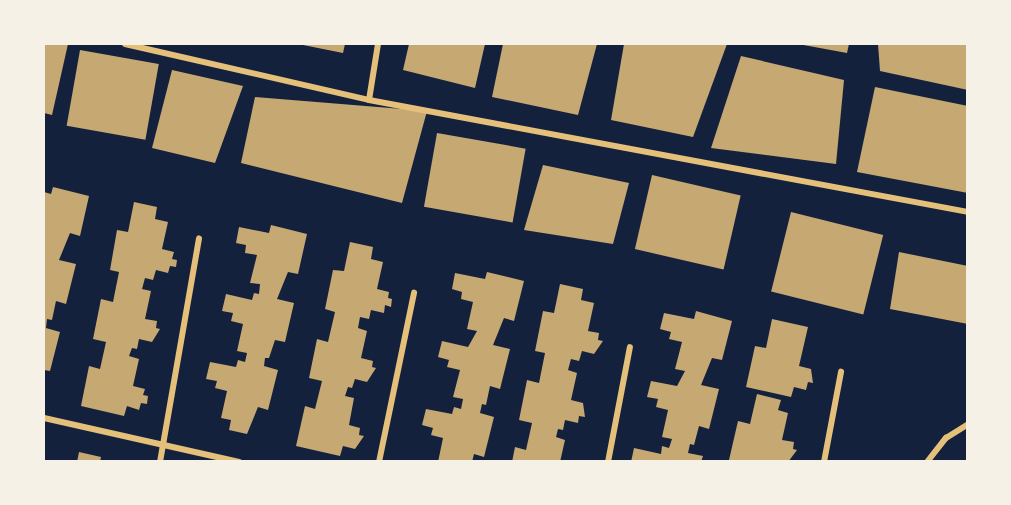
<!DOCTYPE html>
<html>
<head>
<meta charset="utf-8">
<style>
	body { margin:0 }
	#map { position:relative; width:1011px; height:505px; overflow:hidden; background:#14213d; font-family:Rubik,sans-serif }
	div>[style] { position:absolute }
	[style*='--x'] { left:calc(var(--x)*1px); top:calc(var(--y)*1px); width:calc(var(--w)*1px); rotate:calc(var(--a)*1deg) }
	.building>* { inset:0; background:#c6a872; transform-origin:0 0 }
	.minor>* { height:6px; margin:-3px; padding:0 3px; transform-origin:3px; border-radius:3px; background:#e5c07b }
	span { translate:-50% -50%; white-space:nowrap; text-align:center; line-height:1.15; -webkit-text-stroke:6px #f6f1e7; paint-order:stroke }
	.frame { position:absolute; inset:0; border:45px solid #f6f1e7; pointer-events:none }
</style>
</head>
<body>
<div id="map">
	<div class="building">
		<div style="clip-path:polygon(44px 44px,68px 44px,52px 115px,44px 113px)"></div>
		<div style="clip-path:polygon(409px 44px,485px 44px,475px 88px,403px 70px)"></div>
		<div style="clip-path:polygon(503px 44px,597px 44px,578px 115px,492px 97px)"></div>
		<div style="clip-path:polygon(624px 44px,727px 44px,693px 137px,611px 120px)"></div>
		<div style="clip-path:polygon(798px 44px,849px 44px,847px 53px)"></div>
		<div style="clip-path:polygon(878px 44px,968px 44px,968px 90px,880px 71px)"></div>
		<div style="clip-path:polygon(303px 45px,303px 44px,345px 44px,343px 53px)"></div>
		<div style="left:80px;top:50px;width:80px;height:77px;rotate:10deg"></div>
		<div style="clip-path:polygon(741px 56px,844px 80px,836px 164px,711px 148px)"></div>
		<div style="clip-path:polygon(172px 70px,243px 86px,215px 163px,152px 148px)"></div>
		<div style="clip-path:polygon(875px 87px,968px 106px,968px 193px,857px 172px)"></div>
		<div style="clip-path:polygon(255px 97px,427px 111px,402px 203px,241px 163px)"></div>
		<div style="left:437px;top:133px;width:90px;height:75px;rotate:10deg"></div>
		<div style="clip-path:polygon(543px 165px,629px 183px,613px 244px,524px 230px)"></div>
		<div style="left:652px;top:175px;width:91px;height:76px;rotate:13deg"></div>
		<div style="clip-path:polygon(53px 187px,89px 196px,80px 236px,70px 233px,59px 260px,76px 264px,66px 304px,56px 301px,52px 320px,47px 319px,46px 328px,60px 332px,50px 371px,44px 370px,44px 192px,51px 194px)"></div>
		<div style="clip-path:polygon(134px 202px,157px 207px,155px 219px,168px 222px,162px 249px,174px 252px,172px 259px,177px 260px,176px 267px,170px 266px,168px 273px,156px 270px,153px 280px,145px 278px,142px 289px,151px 291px,145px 319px,157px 321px,156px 328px,160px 329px,152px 342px,139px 339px,137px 349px,132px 348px,129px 356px,139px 359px,133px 386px,145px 389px,143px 395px,148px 396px,147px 404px,141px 403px,139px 410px,127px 406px,124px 416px,81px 406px,89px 366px,100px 369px,106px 342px,93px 339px,101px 299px,113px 302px,119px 272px,110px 270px,117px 230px,128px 232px)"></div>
		<div style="left:791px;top:212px;width:95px;height:82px;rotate:14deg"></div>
		<div style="clip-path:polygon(271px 225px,307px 234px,298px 274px,288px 272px,277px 299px,294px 303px,285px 342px,275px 340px,269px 358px,265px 358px,264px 366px,278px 370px,268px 410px,258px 407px,247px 434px,229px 430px,231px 420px,221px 418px,227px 391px,215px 388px,217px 381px,206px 379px,210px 362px,236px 367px,238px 360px,245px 362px,247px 353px,237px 351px,243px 324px,231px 321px,233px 313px,222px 311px,226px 294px,252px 300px,254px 293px,259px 294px,260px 284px,250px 283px,257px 255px,245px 253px,246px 245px,236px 243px,239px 227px,269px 233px)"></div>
		<div style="clip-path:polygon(350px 242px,373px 247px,371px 259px,383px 262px,377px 289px,389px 292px,388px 298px,392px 299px,391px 307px,385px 305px,384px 313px,371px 310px,369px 319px,360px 317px,358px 328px,367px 331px,361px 358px,373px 361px,372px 367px,376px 368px,367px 382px,355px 379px,352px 388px,348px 387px,345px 396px,354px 398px,349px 425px,360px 428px,359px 435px,364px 436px,355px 449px,343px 446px,340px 456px,296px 446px,305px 406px,315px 409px,322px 381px,309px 378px,317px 339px,328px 342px,335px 312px,325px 309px,333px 270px,344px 271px)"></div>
		<div style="clip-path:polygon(899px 252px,968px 266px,968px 324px,890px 309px)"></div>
		<div style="clip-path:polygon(487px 272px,524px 281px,514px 321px,504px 318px,493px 345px,510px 349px,500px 389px,490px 386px,486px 405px,482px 404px,480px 413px,494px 417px,484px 457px,474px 454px,472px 462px,438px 462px,443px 438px,431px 435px,433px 428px,422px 425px,426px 409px,452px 414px,454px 407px,461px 409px,463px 399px,453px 397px,460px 370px,447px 367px,449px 360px,438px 357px,442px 341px,468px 347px,477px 331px,467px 329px,473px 302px,461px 299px,462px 292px,452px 289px,455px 273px,485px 279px)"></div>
		<div style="clip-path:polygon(560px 284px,583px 289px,581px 300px,594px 303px,588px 331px,599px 333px,598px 340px,603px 341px,594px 354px,582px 351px,579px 361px,571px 359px,568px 370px,577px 373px,571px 400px,583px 403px,585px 417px,579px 416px,578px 423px,565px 420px,563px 430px,558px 429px,556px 437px,565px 440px,560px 462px,512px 462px,515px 447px,526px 450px,532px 423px,519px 420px,527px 380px,539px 383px,545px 353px,535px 351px,543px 311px,554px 313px)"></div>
		<div style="clip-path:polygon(696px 311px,732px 321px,722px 360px,712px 358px,701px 385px,719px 389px,709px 429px,699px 426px,694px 445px,690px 444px,688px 453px,703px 456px,701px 462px,631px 462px,634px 448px,661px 454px,662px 446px,669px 448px,672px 439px,662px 437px,668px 410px,656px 407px,658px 399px,647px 397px,651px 381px,677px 386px,685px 371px,675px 369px,682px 342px,669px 339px,671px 332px,660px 329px,664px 313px,694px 319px)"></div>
		<div style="clip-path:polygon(772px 319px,808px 327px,799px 366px,811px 369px,813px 383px,808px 382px,806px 390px,794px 387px,791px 397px,746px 387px,755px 346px,766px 348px)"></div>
		<div style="clip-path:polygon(757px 394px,781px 400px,778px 410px,788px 413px,782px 440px,794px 442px,793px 449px,797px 450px,788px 462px,729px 460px,738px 421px,750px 424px)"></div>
		<div style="clip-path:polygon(79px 452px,101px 457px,100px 462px,77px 462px)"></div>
	</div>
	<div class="minor">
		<div style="--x:125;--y:44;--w:250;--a:12.9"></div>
		<div style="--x:369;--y:100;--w:609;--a:10.59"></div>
		<div style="--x:369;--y:100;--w:57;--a:-80.9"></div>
		<div style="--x:44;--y:418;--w:200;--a:12.7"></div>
		<div style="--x:160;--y:462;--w:227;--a:-80.1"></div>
		<div style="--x:379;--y:462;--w:173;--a:-78.3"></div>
		<div style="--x:608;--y:462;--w:117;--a:-79.2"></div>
		<div style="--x:824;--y:462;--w:92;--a:-79.3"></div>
		<div style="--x:927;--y:462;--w:31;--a:-52"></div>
		<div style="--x:946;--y:438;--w:26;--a:-32"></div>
	</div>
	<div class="frame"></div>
</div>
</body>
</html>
